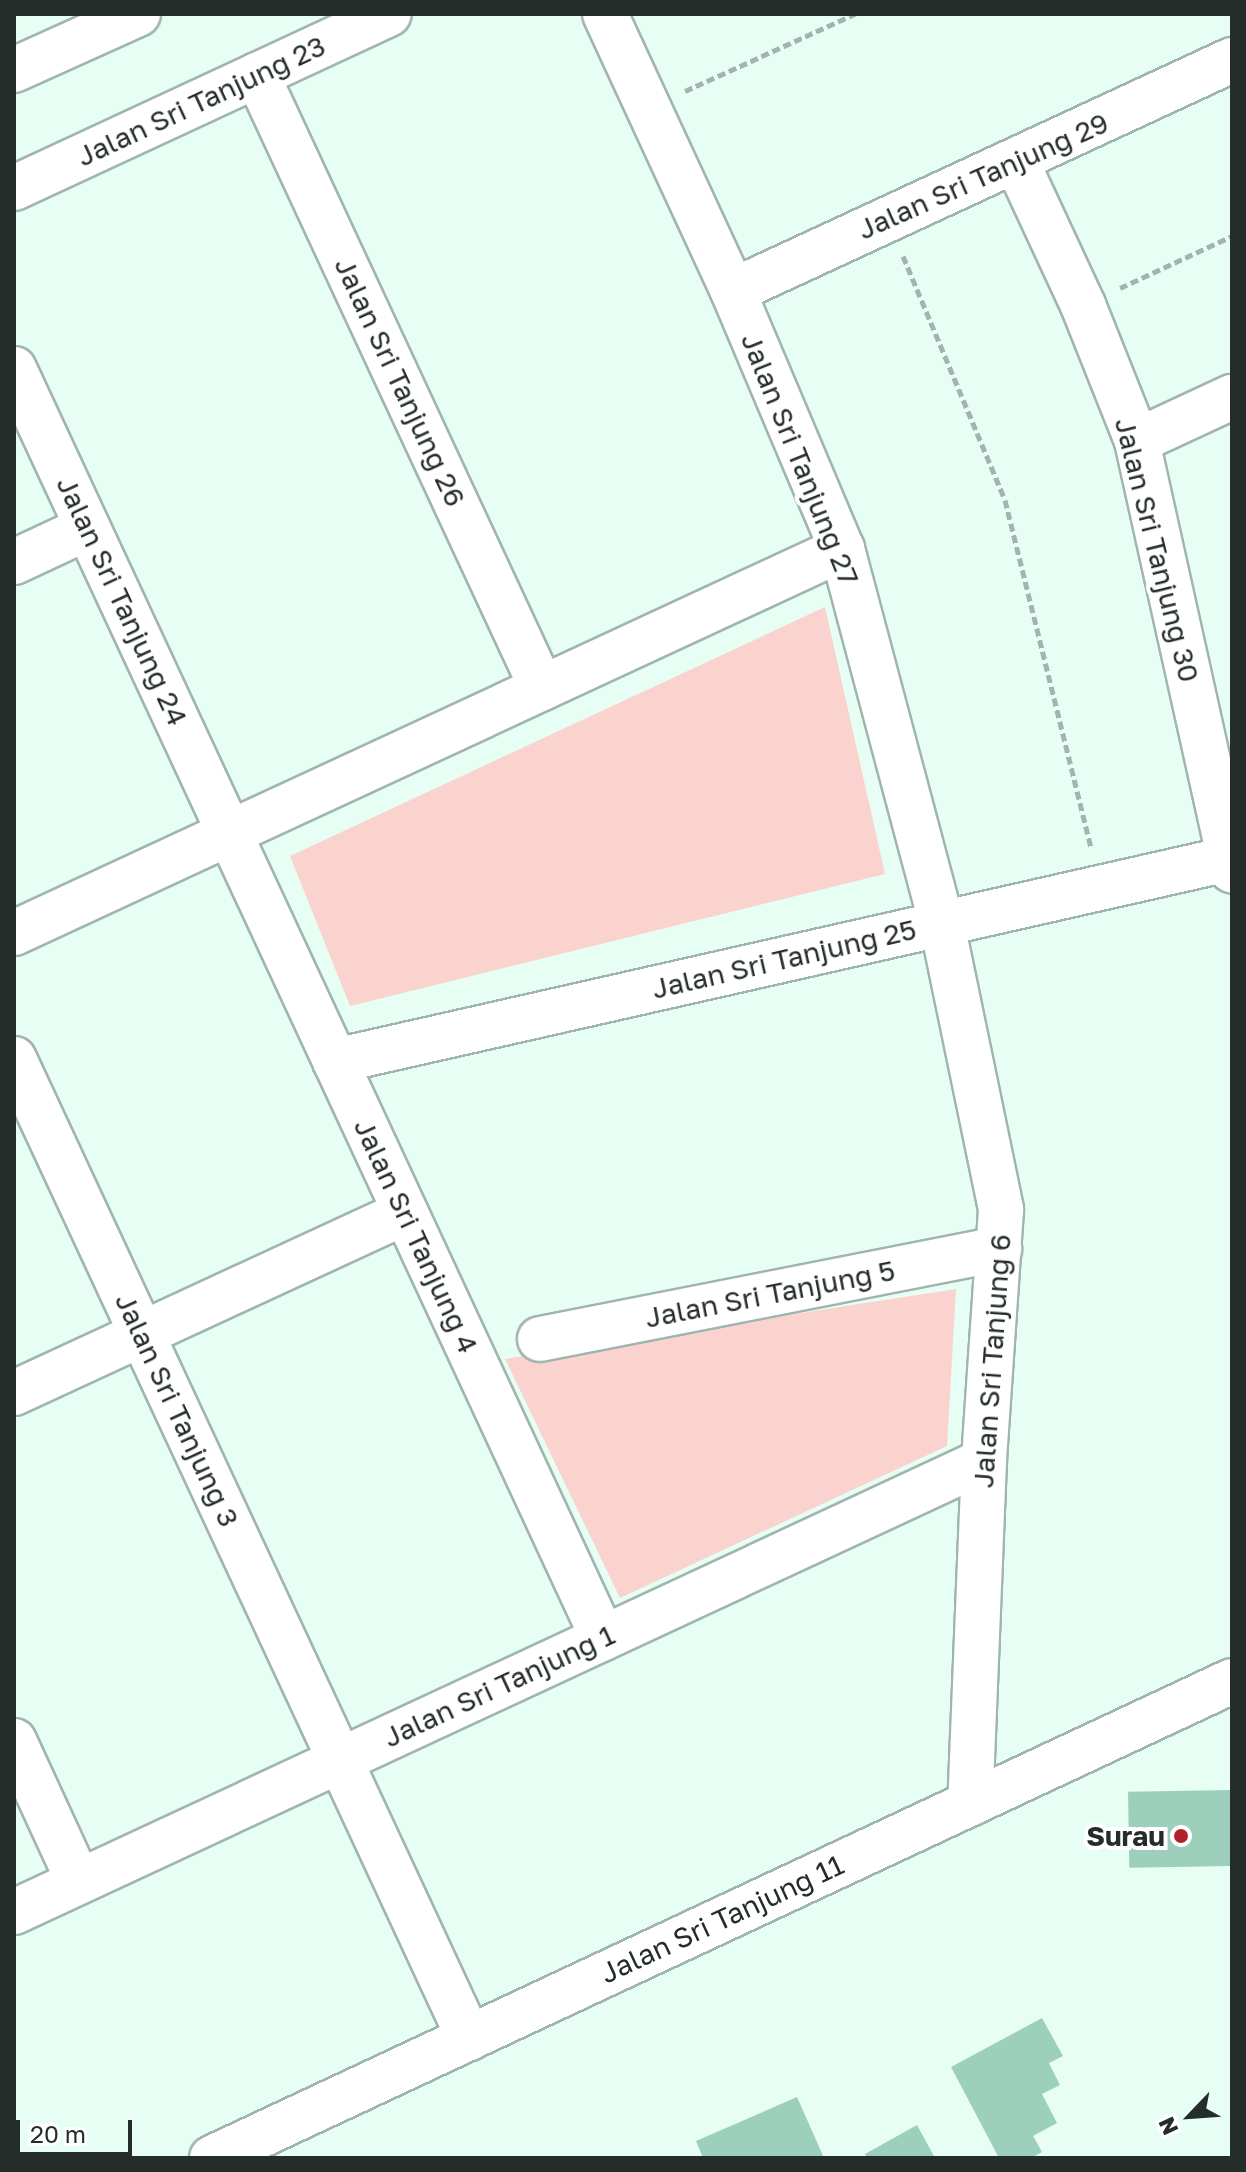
<!DOCTYPE html>
<html>
<head>
<meta charset="utf-8">
<style>
	body { margin:0 }
	#map { position:relative; width:1246px; height:2172px; overflow:hidden; background:#e7fef5; font-family:"Golos Text",sans-serif }
	div>[style] { position:absolute }
	[style*='--x'] { left:calc(var(--x)*1px); top:calc(var(--y)*1px); width:calc(var(--w)*1px); rotate:calc(var(--a)*1deg) }
	.green>* { inset:0; background:#fad3cf }
	.building>* { inset:0; background:#9dcfbd; transform-origin:0 0 }
	.path>* { height:5px; margin-top:-2.5px; transform-origin:0; background:repeating-linear-gradient(90deg,#a2b4ad 0 8px,transparent 0 12px) }
	.roads { filter:drop-shadow(2px 0 #a0b5ad) drop-shadow(-2px 0 #a0b5ad) drop-shadow(0 2px #a0b5ad) drop-shadow(0 -2px #a0b5ad) }
	.minor>* { height:44px; margin:-22px; padding:0 22px; transform-origin:22px; border-radius:22px; background:#fff }
	.dots>* { width:22px; height:22px; translate:-50% -50%; box-sizing:border-box; border:4px solid #fff; border-radius:50% }
	span { translate:-50% -50%; white-space:nowrap; text-align:center; line-height:1.15; -webkit-text-stroke:8px #fff; paint-order:stroke }
	.street-label { font-size:28px; color:#252d2a }
	.poi-label { font-size:28px; color:#252d2a; font-weight:700 }
	.right { translate:-100% -50%; text-align:right }
	.frame { position:absolute; inset:0; border:16px solid #252d2a; pointer-events:none }
	.north { position:absolute; left:1150px; top:2076px; width:80px; height:80px; -webkit-text-stroke:6px #fff; paint-order:stroke; rotate:245deg; font-size:22px; font-weight:700; line-height:32px; text-align:center; color:#252d2a }
	.north::after { content:''; display:block; margin:auto; width:28px; height:36px; background:#252d2a; clip-path:polygon(50% 0,100% 100%,50% 72%,0 100%) }
	.scale { position:absolute; left:16px; top:2120px; width:116px; height:36px; box-sizing:border-box; border:4px solid #252d2a; border-top:0; padding-left:10px; font-size:24px; line-height:28px; white-space:nowrap; color:#252d2a; -webkit-text-stroke:6px #fff; paint-order:stroke }
</style>
</head>
<body>
<div id="map">
	<div class="green">
		<div style="clip-path:polygon(825px 607px,885px 874px,350px 1006px,290px 856px)"></div>
		<div style="clip-path:polygon(956px 1289px,947px 1446px,620px 1598px,505px 1359px)"></div>
	</div>
	<div class="building">
		<div style="left:1231px;top:1790px;width:76px;height:103px;rotate:89deg"></div>
		<div style="clip-path:polygon(1042px 2018px,1063px 2056px,1049px 2063px,1060px 2085px,1042px 2094px,1057px 2123px,1033px 2136px,1042px 2152px,1031px 2158px,999px 2158px,951px 2067px)"></div>
		<div style="clip-path:polygon(797px 2097px,824px 2158px,703px 2158px,696px 2141px)"></div>
		<div style="clip-path:polygon(917px 2125px,935px 2158px,867px 2158px,865px 2154px)"></div>
	</div>
	<div class="path">
		<div style="--x:685;--y:91;--w:187;--a:-24.4"></div>
		<div style="--x:903;--y:256;--w:264;--a:67.3"></div>
		<div style="--x:1005;--y:500;--w:357;--a:76.1"></div>
		<div style="--x:1120;--y:288;--w:123;--a:-24.9"></div>
	</div>
	<div class="roads">
		<div class="minor">
			<div style="--x:605;--y:14;--w:305;--a:65.2"></div>
			<div style="--x:733;--y:291;--w:280;--a:67.1"></div>
			<div style="--x:842;--y:549;--w:388;--a:75.1"></div>
			<div style="--x:942;--y:924;--w:292;--a:78.3"></div>
			<div style="--x:1001;--y:1210;--w:252;--a:93.9"></div>
			<div style="--x:984;--y:1461;--w:343;--a:92.3"></div>
			<div style="--x:14;--y:70;--w:136;--a:-24.3"></div>
			<div style="--x:257;--y:75;--w:676;--a:65.07"></div>
			<div style="--x:1017;--y:163;--w:157;--a:65.1"></div>
			<div style="--x:1083;--y:305;--w:146;--a:68.3"></div>
			<div style="--x:1137;--y:441;--w:440;--a:77.5"></div>
			<div style="--x:14;--y:188;--w:413;--a:-24.9"></div>
			<div style="--x:733;--y:291;--w:550;--a:-24.84"></div>
			<div style="--x:14;--y:369;--w:1399;--a:65.1"></div>
			<div style="--x:1137;--y:441;--w:105;--a:-24.9"></div>
			<div style="--x:14;--y:562;--w:81;--a:-25"></div>
			<div style="--x:14;--y:933;--w:913;--a:-24.88"></div>
			<div style="--x:14;--y:1059;--w:1080;--a:65.07"></div>
			<div style="--x:335;--y:1061;--w:920;--a:-12.75"></div>
			<div style="--x:540;--y:1339;--w:468;--a:-11.1"></div>
			<div style="--x:14;--y:1393;--w:431;--a:-24.8"></div>
			<div style="--x:14;--y:1741;--w:155;--a:65.3"></div>
			<div style="--x:14;--y:1912;--w:1070;--a:-24.94"></div>
			<div style="--x:212;--y:2158;--w:1126;--a:-25.06"></div>
		</div>
	</div>
	<div class="dots">
		<div style="left:1181px;top:1836px;background:#b3222b"></div>
	</div>
	<div class="street-label">
		<span style="left:201px;top:101px;rotate:-25deg">Jalan Sri Tanjung 23</span>
		<span style="left:983px;top:176px;rotate:-24deg">Jalan Sri Tanjung 29</span>
		<span style="left:400px;top:382px;rotate:65deg">Jalan Sri Tanjung 26</span>
		<span style="left:800px;top:459px;rotate:68deg">Jalan Sri Tanjung 27</span>
		<span style="left:1157px;top:550px;rotate:76deg">Jalan Sri Tanjung 30</span>
		<span style="left:122px;top:601px;rotate:65deg">Jalan Sri Tanjung 24</span>
		<span style="left:784px;top:959px;rotate:-13deg">Jalan Sri Tanjung 25</span>
		<span style="left:416px;top:1236px;rotate:65deg">Jalan Sri Tanjung 4</span>
		<span style="left:770px;top:1294px;rotate:-11deg">Jalan Sri Tanjung 5</span>
		<span style="left:992px;top:1361px;rotate:-86deg">Jalan Sri Tanjung 6</span>
		<span style="left:177px;top:1410px;rotate:65deg">Jalan Sri Tanjung 3</span>
		<span style="left:499px;top:1686px;rotate:-25deg">Jalan Sri Tanjung 1</span>
		<span style="left:722px;top:1919px;rotate:-25deg">Jalan Sri Tanjung 11</span>
	</div>
	<div class="poi-label">
		<span class="right" style="left:1165px;top:1836px">Surau</span>
	</div>
	<div class="frame"></div>
	<div class="north">N</div>
	<div class="scale">20 m</div>
</div>
</body>
</html>
